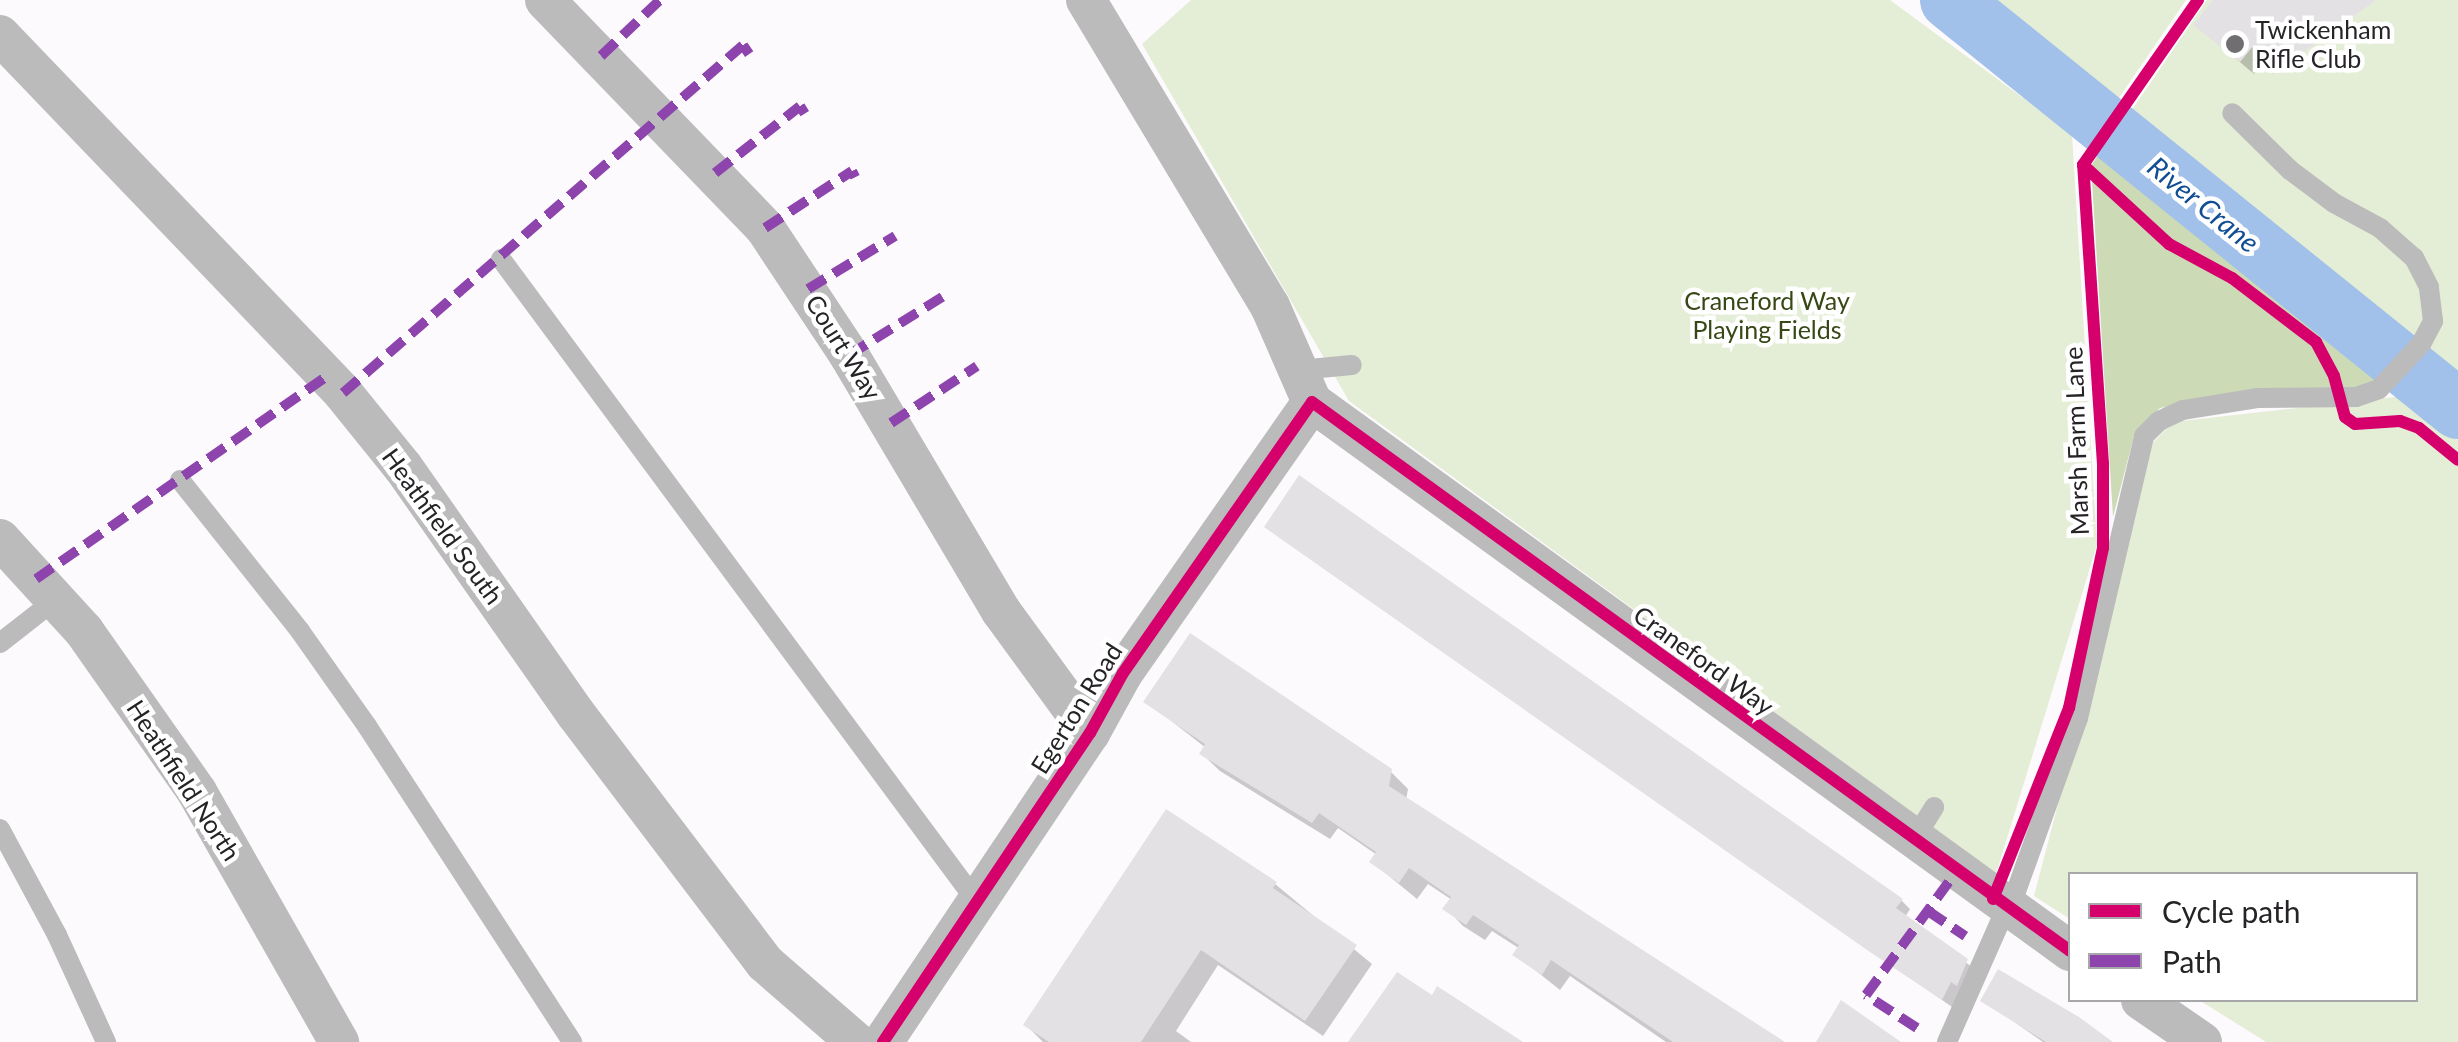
<!DOCTYPE html>
<html>
<head>
<meta charset="utf-8">
<style>
	body { margin:0 }
	#map { position:relative; width:2458px; height:1042px; overflow:hidden; background:#fdfafe; font-family:Lato,sans-serif }
	div>[style] { position:absolute }
	[style*='--x'] { left:calc(var(--x)*1px); top:calc(var(--y)*1px); width:calc(var(--w)*1px); rotate:calc(var(--a)*1deg) }
	.green>* { inset:0; background:#e4edd5 }
	.forest>* { inset:0; background:#cddab6 }
	.shadow>* { inset:0; background:#0003 }
	.river>* { height:60px; margin:-30px; padding:0 30px; transform-origin:30px; border-radius:30px; background:#a2c1ea }
	.building>* { inset:0; background:#e4e1e4 }
	.lane>* { height:20px; margin:-10px; padding:0 10px; transform-origin:10px; border-radius:10px; background:#bcbbbc }
	.street>* { height:40px; margin:-20px; padding:0 20px; transform-origin:20px; border-radius:20px; background:#bcbbbc }
	.quiet>* { height:10px; margin-top:-5px; transform-origin:0; background:repeating-linear-gradient(90deg,#8e44ad 0 20px,transparent 0 30px) }
	.cycleway>* { height:12px; margin:-6px; padding:0 6px; transform-origin:6px; border-radius:6px; background:#d6006c }
	.dots>* { width:28px; height:28px; translate:-50% -50%; box-sizing:border-box; border:5px solid #fff; border-radius:50% }
	span { translate:-50% -50%; white-space:nowrap; text-align:center; line-height:1.15; -webkit-text-stroke:9px #fff; paint-order:stroke }
	.poi-label { font-size:25px; color:#262327 }
	.left { translate:0 -50%; text-align:left }
	.park-label { font-size:25px; color:#374715 }
	.street-label { font-size:25px; color:#262327 }
	.water-label { font-size:28px; color:#104d92; font-style:italic }
	.legend { position:absolute; left:2068px; top:872px; width:350px; height:130px; box-sizing:border-box; background:#fff; border:2px solid #a8a7a9; margin:0; padding:12px 18px; list-style:none; font-size:30px; color:#262327 }
	.legend li { display:flex; align-items:center; gap:20px; height:50px }
	.legend b { width:50px; border:2px solid #a8a7a9 }
</style>
</head>
<body>
<div id="map">
	<div class="green">
		<div style="clip-path:polygon(1191px 0,1890px 0,2072px 134px,2097px 545px,1996px 874px,1349px 401px,1142px 44px)"></div>
		<div style="clip-path:polygon(1984px 0,2186px 0,2114px 105px)"></div>
		<div style="clip-path:polygon(2207px 0,2458px 0,2458px 384px,2127px 117px)"></div>
		<div style="clip-path:polygon(2403px 396px,2458px 440px,2458px 1042px,2266px 1042px,2199px 1000px,2416px 1000px,2416px 874px,2070px 874px,2070px 919px,2034px 896px,2152px 444px,2172px 422px)"></div>
	</div>
	<div class="forest">
		<div style="clip-path:polygon(2106px 142px,2377px 380px,2357px 391px,2254px 389px,2160px 408px,2134px 436px,2113px 517px,2091px 166px)"></div>
	</div>
	<div class="shadow">
		<div style="clip-path:polygon(2216px 0,2316px 0,2254px 74px,2196px 25px)"></div>
		<div style="clip-path:polygon(1276px 535px,1901px 900px,1910px 909px,1905px 917px,1976px 970px,1952px 1007px)"></div>
		<div style="clip-path:polygon(1147px 702px,1390px 771px,1408px 789px,1406px 800px,1780px 1042px,1666px 1042px,1570px 976px,1560px 990px,1516px 955px,1520px 949px,1492px 931px,1485px 940px,1463px 926px,1446px 908px,1452px 900px,1428px 884px,1417px 899px,1372px 862px,1377px 855px,1338px 828px,1330px 839px,1220px 771px,1202px 754px,1206px 748px)"></div>
		<div style="clip-path:polygon(1275px 884px,1372px 964px,1323px 1036px,1218px 965px,1176px 1031px,1191px 1042px,1043px 1042px,1026px 1025px)"></div>
		<div style="clip-path:polygon(1983px 1000px,2108px 1042px,2043px 1042px)"></div>
	</div>
	<div class="river">
		<div style="--x:1950;--y:0;--w:652;--a:38.84"></div>
	</div>
	<div class="building">
		<div style="clip-path:polygon(2213px 0,2376px 0,2273px 74px,2254px 45px,2240px 62px,2193px 25px)"></div>
		<div style="clip-path:polygon(1299px 475px,1903px 899px,1896px 908px,1968px 959px,1957px 986px,1951px 982px,1942px 1000px,1867px 950px,1264px 527px)"></div>
		<div style="clip-path:polygon(1190px 633px,1392px 769px,1389px 786px,1785px 1042px,1673px 1042px,1551px 960px,1542px 975px,1512px 955px,1519px 945px,1473px 915px,1466px 925px,1442px 909px,1451px 897px,1409px 868px,1399px 883px,1369px 862px,1376px 852px,1319px 813px,1312px 823px,1199px 754px,1205px 744px,1143px 702px)"></div>
		<div style="clip-path:polygon(1166px 809px,1277px 882px,1273px 888px,1357px 945px,1305px 1021px,1201px 950px,1141px 1042px,1049px 1042px,1023px 1025px)"></div>
		<div style="clip-path:polygon(1998px 969px,2079px 1017px,2113px 1042px,2046px 1042px,1980px 1001px)"></div>
		<div style="clip-path:polygon(1397px 972px,1432px 995px,1437px 986px,1523px 1042px,1348px 1042px)"></div>
		<div style="clip-path:polygon(1841px 1000px,1901px 1042px,1816px 1042px)"></div>
	</div>
	<div class="lane">
		<div style="--x:501;--y:259;--w:800;--a:53.49"></div>
		<div style="--x:1299;--y:370;--w:53;--a:-5.4"></div>
		<div style="--x:180;--y:480;--w:193;--a:51.5"></div>
		<div style="--x:300;--y:631;--w:116;--a:54.8"></div>
		<div style="--x:367;--y:726;--w:377;--a:57"></div>
		<div style="--x:0;--y:643;--w:70;--a:-38"></div>
		<div style="--x:0;--y:829;--w:120;--a:61.7"></div>
		<div style="--x:57;--y:935;--w:118;--a:65.4"></div>
		<div style="--x:1913;--y:841;--w:40;--a:-58"></div>
		<div style="--x:2009;--y:911;--w:205;--a:-70.3"></div>
		<div style="--x:2078;--y:718;--w:290;--a:-76.8"></div>
		<div style="--x:2144;--y:436;--w:21;--a:-45"></div>
		<div style="--x:2159;--y:421;--w:26;--a:-25"></div>
		<div style="--x:2183;--y:410;--w:75;--a:-9.2"></div>
		<div style="--x:2257;--y:398;--w:99;--a:-0.6"></div>
		<div style="--x:2356;--y:397;--w:24;--a:-19"></div>
		<div style="--x:2379;--y:389;--w:62;--a:-47"></div>
		<div style="--x:2421;--y:344;--w:26;--a:-62"></div>
		<div style="--x:2433;--y:321;--w:34;--a:-97"></div>
		<div style="--x:2429;--y:287;--w:33;--a:-117"></div>
		<div style="--x:2414;--y:258;--w:45;--a:-138.6"></div>
		<div style="--x:2380;--y:228;--w:52;--a:-151.5"></div>
		<div style="--x:2334;--y:203;--w:55;--a:-143.1"></div>
		<div style="--x:2290;--y:170;--w:81;--a:-135.5"></div>
		<div style="--x:1947;--y:1042;--w:146;--a:-66.2"></div>
	</div>
	<div class="street">
		<div style="--x:545;--y:0;--w:317;--a:46"></div>
		<div style="--x:765;--y:228;--w:152;--a:56.5"></div>
		<div style="--x:849;--y:355;--w:298;--a:59.3"></div>
		<div style="--x:1001;--y:611;--w:151;--a:53.9"></div>
		<div style="--x:1086;--y:0;--w:357;--a:59"></div>
		<div style="--x:1270;--y:306;--w:105;--a:66.4"></div>
		<div style="--x:1312;--y:402;--w:936;--a:35.91"></div>
		<div style="--x:0;--y:35;--w:496;--a:46.2"></div>
		<div style="--x:343;--y:393;--w:95;--a:51"></div>
		<div style="--x:403;--y:467;--w:302;--a:55"></div>
		<div style="--x:576;--y:714;--w:313;--a:52.8"></div>
		<div style="--x:765;--y:963;--w:121;--a:41"></div>
		<div style="--x:0;--y:539;--w:125;--a:47.6"></div>
		<div style="--x:84;--y:631;--w:197;--a:54.9"></div>
		<div style="--x:197;--y:792;--w:288;--a:60.4"></div>
		<div style="--x:2141;--y:1000;--w:74;--a:34.5"></div>
		<div style="--x:883;--y:1042;--w:372;--a:-56.2"></div>
		<div style="--x:1090;--y:733;--w:68;--a:-61.2"></div>
		<div style="--x:1123;--y:673;--w:330;--a:-55.1"></div>
	</div>
	<div class="quiet">
		<div style="--x:601;--y:56;--w:81;--a:-43.5"></div>
		<div style="--x:715;--y:173;--w:108;--a:-38.2"></div>
		<div style="--x:800;--y:106;--w:9;--a:58"></div>
		<div style="--x:765;--y:228;--w:104;--a:-33.2"></div>
		<div style="--x:852;--y:171;--w:7;--a:63"></div>
		<div style="--x:808;--y:289;--w:102;--a:-31.3"></div>
		<div style="--x:849;--y:355;--w:110;--a:-31.9"></div>
		<div style="--x:343;--y:393;--w:530;--a:-41.02"></div>
		<div style="--x:743;--y:45;--w:11;--a:56"></div>
		<div style="--x:891;--y:423;--w:103;--a:-33.5"></div>
		<div style="--x:36;--y:579;--w:353;--a:-34.9"></div>
		<div style="--x:1928;--y:911;--w:45;--a:34"></div>
		<div style="--x:1917;--y:1028;--w:61;--a:-147.1"></div>
		<div style="--x:1866;--y:995;--w:152;--a:-53.8"></div>
	</div>
	<div class="cycleway">
		<div style="--x:2083;--y:165;--w:117;--a:42.6"></div>
		<div style="--x:2169;--y:244;--w:72;--a:28.4"></div>
		<div style="--x:2232;--y:278;--w:106;--a:37.3"></div>
		<div style="--x:2316;--y:342;--w:38;--a:62"></div>
		<div style="--x:2334;--y:376;--w:42;--a:75"></div>
		<div style="--x:2345;--y:417;--w:12;--a:35"></div>
		<div style="--x:2355;--y:424;--w:45;--a:-3.8"></div>
		<div style="--x:2400;--y:421;--w:20;--a:20"></div>
		<div style="--x:2419;--y:428;--w:50;--a:39.4"></div>
		<div style="--x:1993;--y:899;--w:206;--a:-68.3"></div>
		<div style="--x:2069;--y:708;--w:164;--a:-78"></div>
		<div style="--x:2103;--y:548;--w:84;--a:-90"></div>
		<div style="--x:2103;--y:464;--w:300;--a:-93.8"></div>
		<div style="--x:2083;--y:165;--w:201;--a:-55.1"></div>
		<div style="--x:883;--y:1042;--w:372;--a:-56.2"></div>
		<div style="--x:1090;--y:733;--w:68;--a:-61.2"></div>
		<div style="--x:1123;--y:673;--w:330;--a:-55.1"></div>
		<div style="--x:1312;--y:402;--w:936;--a:35.91"></div>
	</div>
	<div class="dots">
		<div style="left:2235px;top:44px;background:#716e72"></div>
	</div>
	<div class="poi-label">
		<span class="left" style="left:2255px;top:44px">Twickenham<br>Rifle Club</span>
	</div>
	<div class="park-label">
		<span style="left:1767px;top:315px">Craneford Way<br>Playing Fields</span>
	</div>
	<div class="street-label">
		<span style="left:844px;top:347px;rotate:58deg">Court Way</span>
		<span style="left:2076px;top:441px;rotate:-92deg">Marsh Farm Lane</span>
		<span style="left:443px;top:526px;rotate:54deg">Heathfield South</span>
		<span style="left:1704px;top:660px;rotate:36deg">Craneford Way</span>
		<span style="left:1076px;top:708px;rotate:-58deg">Egerton Road</span>
		<span style="left:184px;top:780px;rotate:57deg">Heathfield North</span>
	</div>
	<div class="water-label">
		<span style="left:2204px;top:204px;rotate:39deg">River Crane</span>
	</div>
	<ul class="legend">
	<li><b style="height:12px;background:#d6006c"></b>Cycle path</li>
	<li><b style="height:12px;background:#8e44ad"></b>Path</li>
	</ul>
</div>
</body>
</html>
